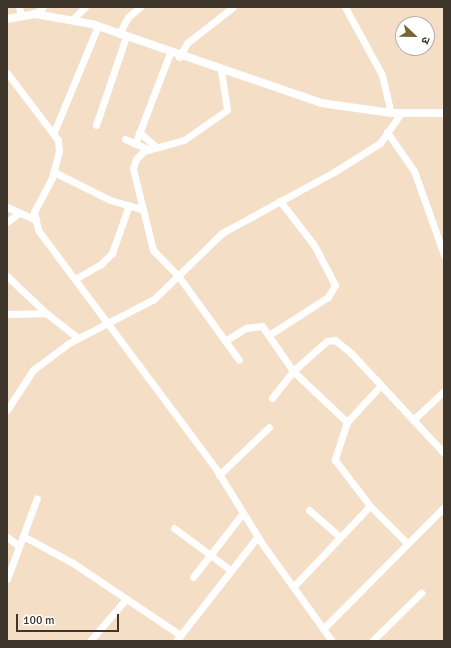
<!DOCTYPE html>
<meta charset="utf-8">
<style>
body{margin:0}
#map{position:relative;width:451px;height:648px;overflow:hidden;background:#f5dec6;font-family:Signika,"Noto Sans Devanagari",sans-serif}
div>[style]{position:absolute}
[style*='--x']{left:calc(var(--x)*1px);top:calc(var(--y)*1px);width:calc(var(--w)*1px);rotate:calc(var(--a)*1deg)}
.minor>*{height:7px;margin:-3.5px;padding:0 3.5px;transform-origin:3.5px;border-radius:3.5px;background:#fff}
.major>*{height:8px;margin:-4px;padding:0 4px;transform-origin:4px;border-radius:4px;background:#fff}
span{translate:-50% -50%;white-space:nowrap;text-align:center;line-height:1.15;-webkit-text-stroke:4px #fff;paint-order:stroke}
.frame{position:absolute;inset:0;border:8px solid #3e352b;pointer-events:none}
.north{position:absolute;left:395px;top:16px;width:40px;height:40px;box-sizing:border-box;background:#fff;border:1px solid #b2aeaa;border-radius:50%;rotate:112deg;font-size:11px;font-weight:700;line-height:16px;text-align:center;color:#3e352b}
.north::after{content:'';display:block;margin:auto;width:14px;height:18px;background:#796433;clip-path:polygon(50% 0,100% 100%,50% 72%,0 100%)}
.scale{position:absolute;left:16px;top:614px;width:103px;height:18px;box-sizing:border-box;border:2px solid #3e352b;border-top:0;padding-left:5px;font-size:12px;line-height:14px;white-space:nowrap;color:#3e352b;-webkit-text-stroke:3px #fff;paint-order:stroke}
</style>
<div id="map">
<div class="minor">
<i style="--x:19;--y:7;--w:9;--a:77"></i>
<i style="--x:345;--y:7;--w:77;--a:61.4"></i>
<i style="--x:382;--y:75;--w:39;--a:77"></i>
<i style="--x:35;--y:14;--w:11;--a:-41"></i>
<i style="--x:73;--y:19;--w:17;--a:-45"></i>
<i style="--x:119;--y:34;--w:19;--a:-62"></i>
<i style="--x:128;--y:17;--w:16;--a:-40"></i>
<i style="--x:179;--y:57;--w:16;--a:-60"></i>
<i style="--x:187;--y:43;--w:58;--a:-38"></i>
<i style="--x:221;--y:71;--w:39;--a:81"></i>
<i style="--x:227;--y:110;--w:52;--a:145.1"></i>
<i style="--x:184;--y:140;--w:41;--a:164.6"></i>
<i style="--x:144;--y:151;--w:11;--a:135"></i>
<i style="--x:136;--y:159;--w:10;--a:107"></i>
<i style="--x:133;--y:169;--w:83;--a:76.1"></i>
<i style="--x:153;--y:250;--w:37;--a:46"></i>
<i style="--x:179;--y:277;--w:102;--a:54.1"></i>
<i style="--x:7;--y:73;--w:84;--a:52.7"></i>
<i style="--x:58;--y:140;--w:11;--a:85"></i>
<i style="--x:59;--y:151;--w:28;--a:105"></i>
<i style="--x:52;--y:178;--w:38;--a:118"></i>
<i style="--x:34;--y:212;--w:18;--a:77"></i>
<i style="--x:38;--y:230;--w:298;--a:53.3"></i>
<i style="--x:216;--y:469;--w:89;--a:58.3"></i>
<i style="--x:263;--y:545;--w:118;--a:54.3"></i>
<i style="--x:96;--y:125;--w:93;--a:-71.2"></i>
<i style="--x:54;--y:132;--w:115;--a:-67.5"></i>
<i style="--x:139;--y:132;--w:23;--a:41"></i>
<i style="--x:387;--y:132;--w:47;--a:55.3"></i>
<i style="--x:414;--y:171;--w:89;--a:70.3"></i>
<i style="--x:125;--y:139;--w:24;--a:24"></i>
<i style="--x:135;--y:144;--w:97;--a:-69"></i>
<i style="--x:54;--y:172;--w:63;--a:26.6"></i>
<i style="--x:110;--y:200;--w:33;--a:16"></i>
<i style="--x:7;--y:207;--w:32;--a:24"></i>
<i style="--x:7;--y:222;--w:15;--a:-37"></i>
<i style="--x:7;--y:276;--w:54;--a:43.5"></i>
<i style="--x:75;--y:279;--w:30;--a:-30"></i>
<i style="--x:101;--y:264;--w:16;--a:-45"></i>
<i style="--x:112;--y:253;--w:51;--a:-70.5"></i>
<i style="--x:7;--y:314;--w:39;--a:-1"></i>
<i style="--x:46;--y:313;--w:41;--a:38"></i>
<i style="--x:269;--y:335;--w:70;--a:-32.8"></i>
<i style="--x:328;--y:297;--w:14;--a:-60"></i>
<i style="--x:335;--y:285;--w:45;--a:-117.7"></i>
<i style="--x:314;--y:245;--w:56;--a:-127.7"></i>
<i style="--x:225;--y:341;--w:25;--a:-32"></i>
<i style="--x:246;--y:328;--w:16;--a:-7"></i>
<i style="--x:262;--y:326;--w:55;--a:55.4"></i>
<i style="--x:293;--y:371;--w:74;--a:43.4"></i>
<i style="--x:381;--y:385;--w:50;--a:132.6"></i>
<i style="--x:347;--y:422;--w:40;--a:108"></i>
<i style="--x:335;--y:460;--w:58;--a:52.7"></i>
<i style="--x:370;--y:506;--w:52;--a:45"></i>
<i style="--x:272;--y:398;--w:34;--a:-52"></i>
<i style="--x:293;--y:371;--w:45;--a:-41.4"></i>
<i style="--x:327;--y:341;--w:8;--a:-7"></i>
<i style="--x:335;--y:340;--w:21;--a:39"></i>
<i style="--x:351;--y:353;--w:137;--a:47.1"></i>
<i style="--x:7;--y:410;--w:48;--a:-57"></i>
<i style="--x:33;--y:370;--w:45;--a:-36.9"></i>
<i style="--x:69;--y:343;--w:96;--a:-27.4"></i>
<i style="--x:154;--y:299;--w:95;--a:-44.1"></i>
<i style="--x:222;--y:233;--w:128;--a:-28.6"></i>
<i style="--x:334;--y:172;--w:54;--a:-32.2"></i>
<i style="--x:380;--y:143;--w:37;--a:-55"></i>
<i style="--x:413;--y:420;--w:42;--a:-43.1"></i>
<i style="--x:219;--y:475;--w:69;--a:-43.8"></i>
<i style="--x:309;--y:510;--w:41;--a:41.1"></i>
<i style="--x:174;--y:528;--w:69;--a:36.7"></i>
<i style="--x:23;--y:536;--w:57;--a:28.4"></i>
<i style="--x:73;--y:563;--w:129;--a:33.9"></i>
<i style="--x:7;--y:537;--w:15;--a:37"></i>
<i style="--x:193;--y:577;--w:81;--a:-52"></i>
<i style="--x:7;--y:579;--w:86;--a:-69.7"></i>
<i style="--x:294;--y:586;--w:110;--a:-46.5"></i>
<i style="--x:323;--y:629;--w:172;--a:-45.2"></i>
<i style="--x:90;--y:641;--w:55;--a:-49.4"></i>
<i style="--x:176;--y:641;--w:133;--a:-52"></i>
<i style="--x:372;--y:641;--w:69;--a:-44.4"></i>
</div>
<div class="major">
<i style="--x:7;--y:19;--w:28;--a:-10"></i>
<i style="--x:35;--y:14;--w:58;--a:10"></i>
<i style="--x:92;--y:24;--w:242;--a:19"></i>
<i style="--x:321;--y:103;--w:71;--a:8.1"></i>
<i style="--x:391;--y:113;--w:53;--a:0"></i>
</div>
<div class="frame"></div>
<div class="north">उ</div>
<div class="scale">100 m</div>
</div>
